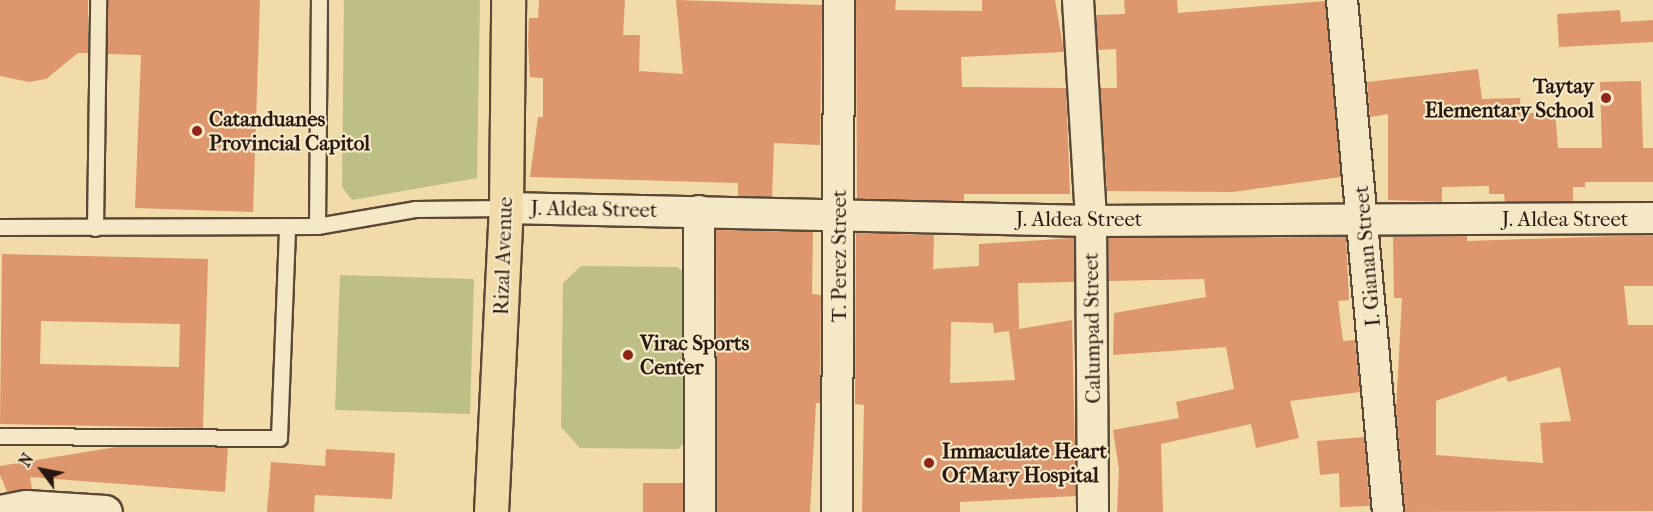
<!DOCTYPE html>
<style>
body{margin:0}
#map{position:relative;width:1653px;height:512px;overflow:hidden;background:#f0dba9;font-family:"IM FELL French Canon",serif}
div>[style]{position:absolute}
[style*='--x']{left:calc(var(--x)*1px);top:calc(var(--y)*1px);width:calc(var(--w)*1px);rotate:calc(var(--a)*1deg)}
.green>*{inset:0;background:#bebf85}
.building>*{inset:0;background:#de976d}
.roads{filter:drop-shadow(2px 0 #5b4837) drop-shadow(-2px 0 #5b4837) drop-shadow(0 2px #5b4837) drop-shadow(0 -2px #5b4837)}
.service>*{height:15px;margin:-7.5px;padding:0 7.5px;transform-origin:7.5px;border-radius:7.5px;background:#f5e8c7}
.minor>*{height:30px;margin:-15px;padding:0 15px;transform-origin:15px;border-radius:15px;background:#f5e8c7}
.tertiary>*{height:33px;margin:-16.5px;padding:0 16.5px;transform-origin:16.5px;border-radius:16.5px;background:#f5e8c7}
.primary>*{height:33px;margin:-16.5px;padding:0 16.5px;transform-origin:16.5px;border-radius:16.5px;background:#f0dba9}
.dots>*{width:16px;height:16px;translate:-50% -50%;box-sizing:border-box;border:3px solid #f5e8c7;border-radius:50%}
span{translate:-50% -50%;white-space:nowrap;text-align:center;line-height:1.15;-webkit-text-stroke:4.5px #f5e8c7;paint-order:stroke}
.poi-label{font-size:21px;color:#291711;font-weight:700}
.right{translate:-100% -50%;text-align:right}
.left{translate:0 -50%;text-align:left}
.street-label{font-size:21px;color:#291711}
.north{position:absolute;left:12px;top:440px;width:60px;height:60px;-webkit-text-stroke:4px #f5e8c7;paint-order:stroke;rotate:302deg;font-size:16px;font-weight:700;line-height:24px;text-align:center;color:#291711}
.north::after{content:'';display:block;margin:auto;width:21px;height:27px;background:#291711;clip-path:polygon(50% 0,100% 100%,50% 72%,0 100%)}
</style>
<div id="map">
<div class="green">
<i style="clip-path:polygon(344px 0,480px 0,477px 178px,352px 200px,342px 187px)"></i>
<i style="clip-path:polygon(581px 266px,677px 267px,696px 281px,693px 434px,678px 449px,580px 448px,561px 427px,563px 283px)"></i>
<i style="clip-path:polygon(340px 275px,474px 279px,470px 414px,335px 410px)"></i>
</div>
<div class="building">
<i style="clip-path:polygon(0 0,88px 0,88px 53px,78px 53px,46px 79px,29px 82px,0 76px)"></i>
<i style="clip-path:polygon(108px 0,260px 0,253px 212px,135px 208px,141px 55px,107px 54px)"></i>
<i style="clip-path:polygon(539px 0,625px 0,623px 35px,640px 35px,639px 71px,683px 74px,676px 0,822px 5px,820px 145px,774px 143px,772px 197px,738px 196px,738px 183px,530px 177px,538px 117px,543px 117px,543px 78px,530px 77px,528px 43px,529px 18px,538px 18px)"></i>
<i style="clip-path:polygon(856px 0,896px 0,895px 10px,982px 11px,982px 0,1055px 0,1064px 52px,961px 57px,962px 87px,1066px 88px,1070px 194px,964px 194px,964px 201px,857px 199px)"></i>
<i style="clip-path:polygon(1124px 0,1177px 0,1178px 13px,1325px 1px,1341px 177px,1233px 192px,1107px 191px,1100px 88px,1117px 88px,1116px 49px,1098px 50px,1096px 15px,1125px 14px)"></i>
<i style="clip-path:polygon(1620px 10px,1621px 22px,1653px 20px,1653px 42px,1559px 47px,1557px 14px)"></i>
<i style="clip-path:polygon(1478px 69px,1482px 99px,1520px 98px,1521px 114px,1555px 111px,1558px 148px,1602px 148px,1600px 82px,1641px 81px,1643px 148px,1653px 148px,1653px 182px,1585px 182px,1585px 187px,1573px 187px,1573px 201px,1505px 202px,1504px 194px,1489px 194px,1489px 186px,1442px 187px,1442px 202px,1388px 200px,1388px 114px,1370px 117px,1367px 82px)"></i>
<i style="clip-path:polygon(716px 230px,813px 232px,812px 294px,821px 295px,820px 403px,816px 403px,810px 512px,717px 512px)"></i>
<i style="clip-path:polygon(evenodd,856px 233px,934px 235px,933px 269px,979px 266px,979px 244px,1074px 238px,1074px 282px,1018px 283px,1019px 329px,1072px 320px,1076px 496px,960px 502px,960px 512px,862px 512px,864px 405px,855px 404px,856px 233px,951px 322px,993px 323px,994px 333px,1009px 331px,1015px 380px,950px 383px,951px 322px)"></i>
<i style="clip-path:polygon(evenodd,1653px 235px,1653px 286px,1624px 286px,1628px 325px,1653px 325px,1653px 511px,1405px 512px,1396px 409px,1402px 298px,1394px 298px,1393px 237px,1467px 236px,1467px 241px,1653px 235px,1560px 367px,1571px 421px,1540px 423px,1543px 463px,1436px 455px,1436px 401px,1506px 376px,1508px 382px,1560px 367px)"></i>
<i style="clip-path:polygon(1346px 237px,1349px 300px,1338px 301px,1343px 341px,1355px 340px,1360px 392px,1290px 401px,1299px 438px,1256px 448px,1251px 424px,1161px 444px,1163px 512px,1117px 512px,1119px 470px,1113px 430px,1179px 418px,1176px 402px,1234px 389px,1226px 347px,1113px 355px,1114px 313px,1206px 297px,1204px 279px,1109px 281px,1108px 238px)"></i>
<i style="clip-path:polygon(evenodd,2px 254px,208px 259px,203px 428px,0 424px,2px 254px,41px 321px,180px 324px,179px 367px,40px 364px,41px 321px)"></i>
<i style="clip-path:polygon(1364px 437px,1370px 506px,1340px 507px,1339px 473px,1320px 475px,1317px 441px)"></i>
<i style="clip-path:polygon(116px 447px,228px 447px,225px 492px,30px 477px,32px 489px,7px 492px,0 475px,0 466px)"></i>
<i style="clip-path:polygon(326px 449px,395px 453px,392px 499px,315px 495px,314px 512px,267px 512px,271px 462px,325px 466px)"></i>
<i style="clip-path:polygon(643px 483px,683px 483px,683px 512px,643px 512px)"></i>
</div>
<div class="roads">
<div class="service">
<i style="--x:317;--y:226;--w:226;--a:-89.5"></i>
<i style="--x:0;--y:227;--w:317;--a:-0.2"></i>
<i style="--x:317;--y:226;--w:99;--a:-9.8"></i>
<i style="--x:415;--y:209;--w:91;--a:-0.6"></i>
<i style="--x:95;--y:228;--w:228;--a:-89.2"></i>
<i style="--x:0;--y:436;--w:279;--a:0.4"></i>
<i style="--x:279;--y:438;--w:211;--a:-87.8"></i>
</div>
<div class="minor">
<i style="--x:1078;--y:0;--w:221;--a:86.6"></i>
<i style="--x:1091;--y:221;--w:291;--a:89.6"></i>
<i style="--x:1342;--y:0;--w:514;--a:84.87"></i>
<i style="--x:506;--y:208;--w:585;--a:1.27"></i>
<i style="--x:1091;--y:221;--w:562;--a:-0.31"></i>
<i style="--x:699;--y:211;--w:301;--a:89.8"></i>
<i style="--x:837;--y:512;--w:512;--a:-89.78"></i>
</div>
<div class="tertiary">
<i style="--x:0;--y:512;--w:26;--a:-11"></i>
<i style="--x:26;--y:507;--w:79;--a:3.6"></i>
</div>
<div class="primary">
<i style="--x:491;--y:512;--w:304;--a:-87.2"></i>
<i style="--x:506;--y:208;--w:208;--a:-89.4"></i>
</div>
</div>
<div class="dots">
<i style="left:1606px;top:98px;background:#8f2418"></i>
<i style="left:197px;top:131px;background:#8f2418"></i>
<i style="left:628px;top:355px;background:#8f2418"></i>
<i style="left:929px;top:463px;background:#8f2418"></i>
</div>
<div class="poi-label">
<span class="right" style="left:1594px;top:98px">Taytay<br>Elementary School</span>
<span class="left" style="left:209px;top:131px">Catanduanes<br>Provincial Capitol</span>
<span class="left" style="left:640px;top:355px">Virac Sports<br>Center</span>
<span class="left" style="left:942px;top:463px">Immaculate Heart<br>Of Mary Hospital</span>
</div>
<div class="street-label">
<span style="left:594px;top:209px;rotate:1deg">J. Aldea Street</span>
<span style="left:1079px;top:219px">J. Aldea Street</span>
<span style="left:1565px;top:219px">J. Aldea Street</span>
<span style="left:503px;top:256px;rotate:-88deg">Rizal Avenue</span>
<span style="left:839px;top:256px;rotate:-90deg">T. Perez Street</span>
<span style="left:1367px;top:256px;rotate:-95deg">I. Gianan Street</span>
<span style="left:1092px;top:328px;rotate:-91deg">Calumpad Street</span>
</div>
<div class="north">N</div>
</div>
